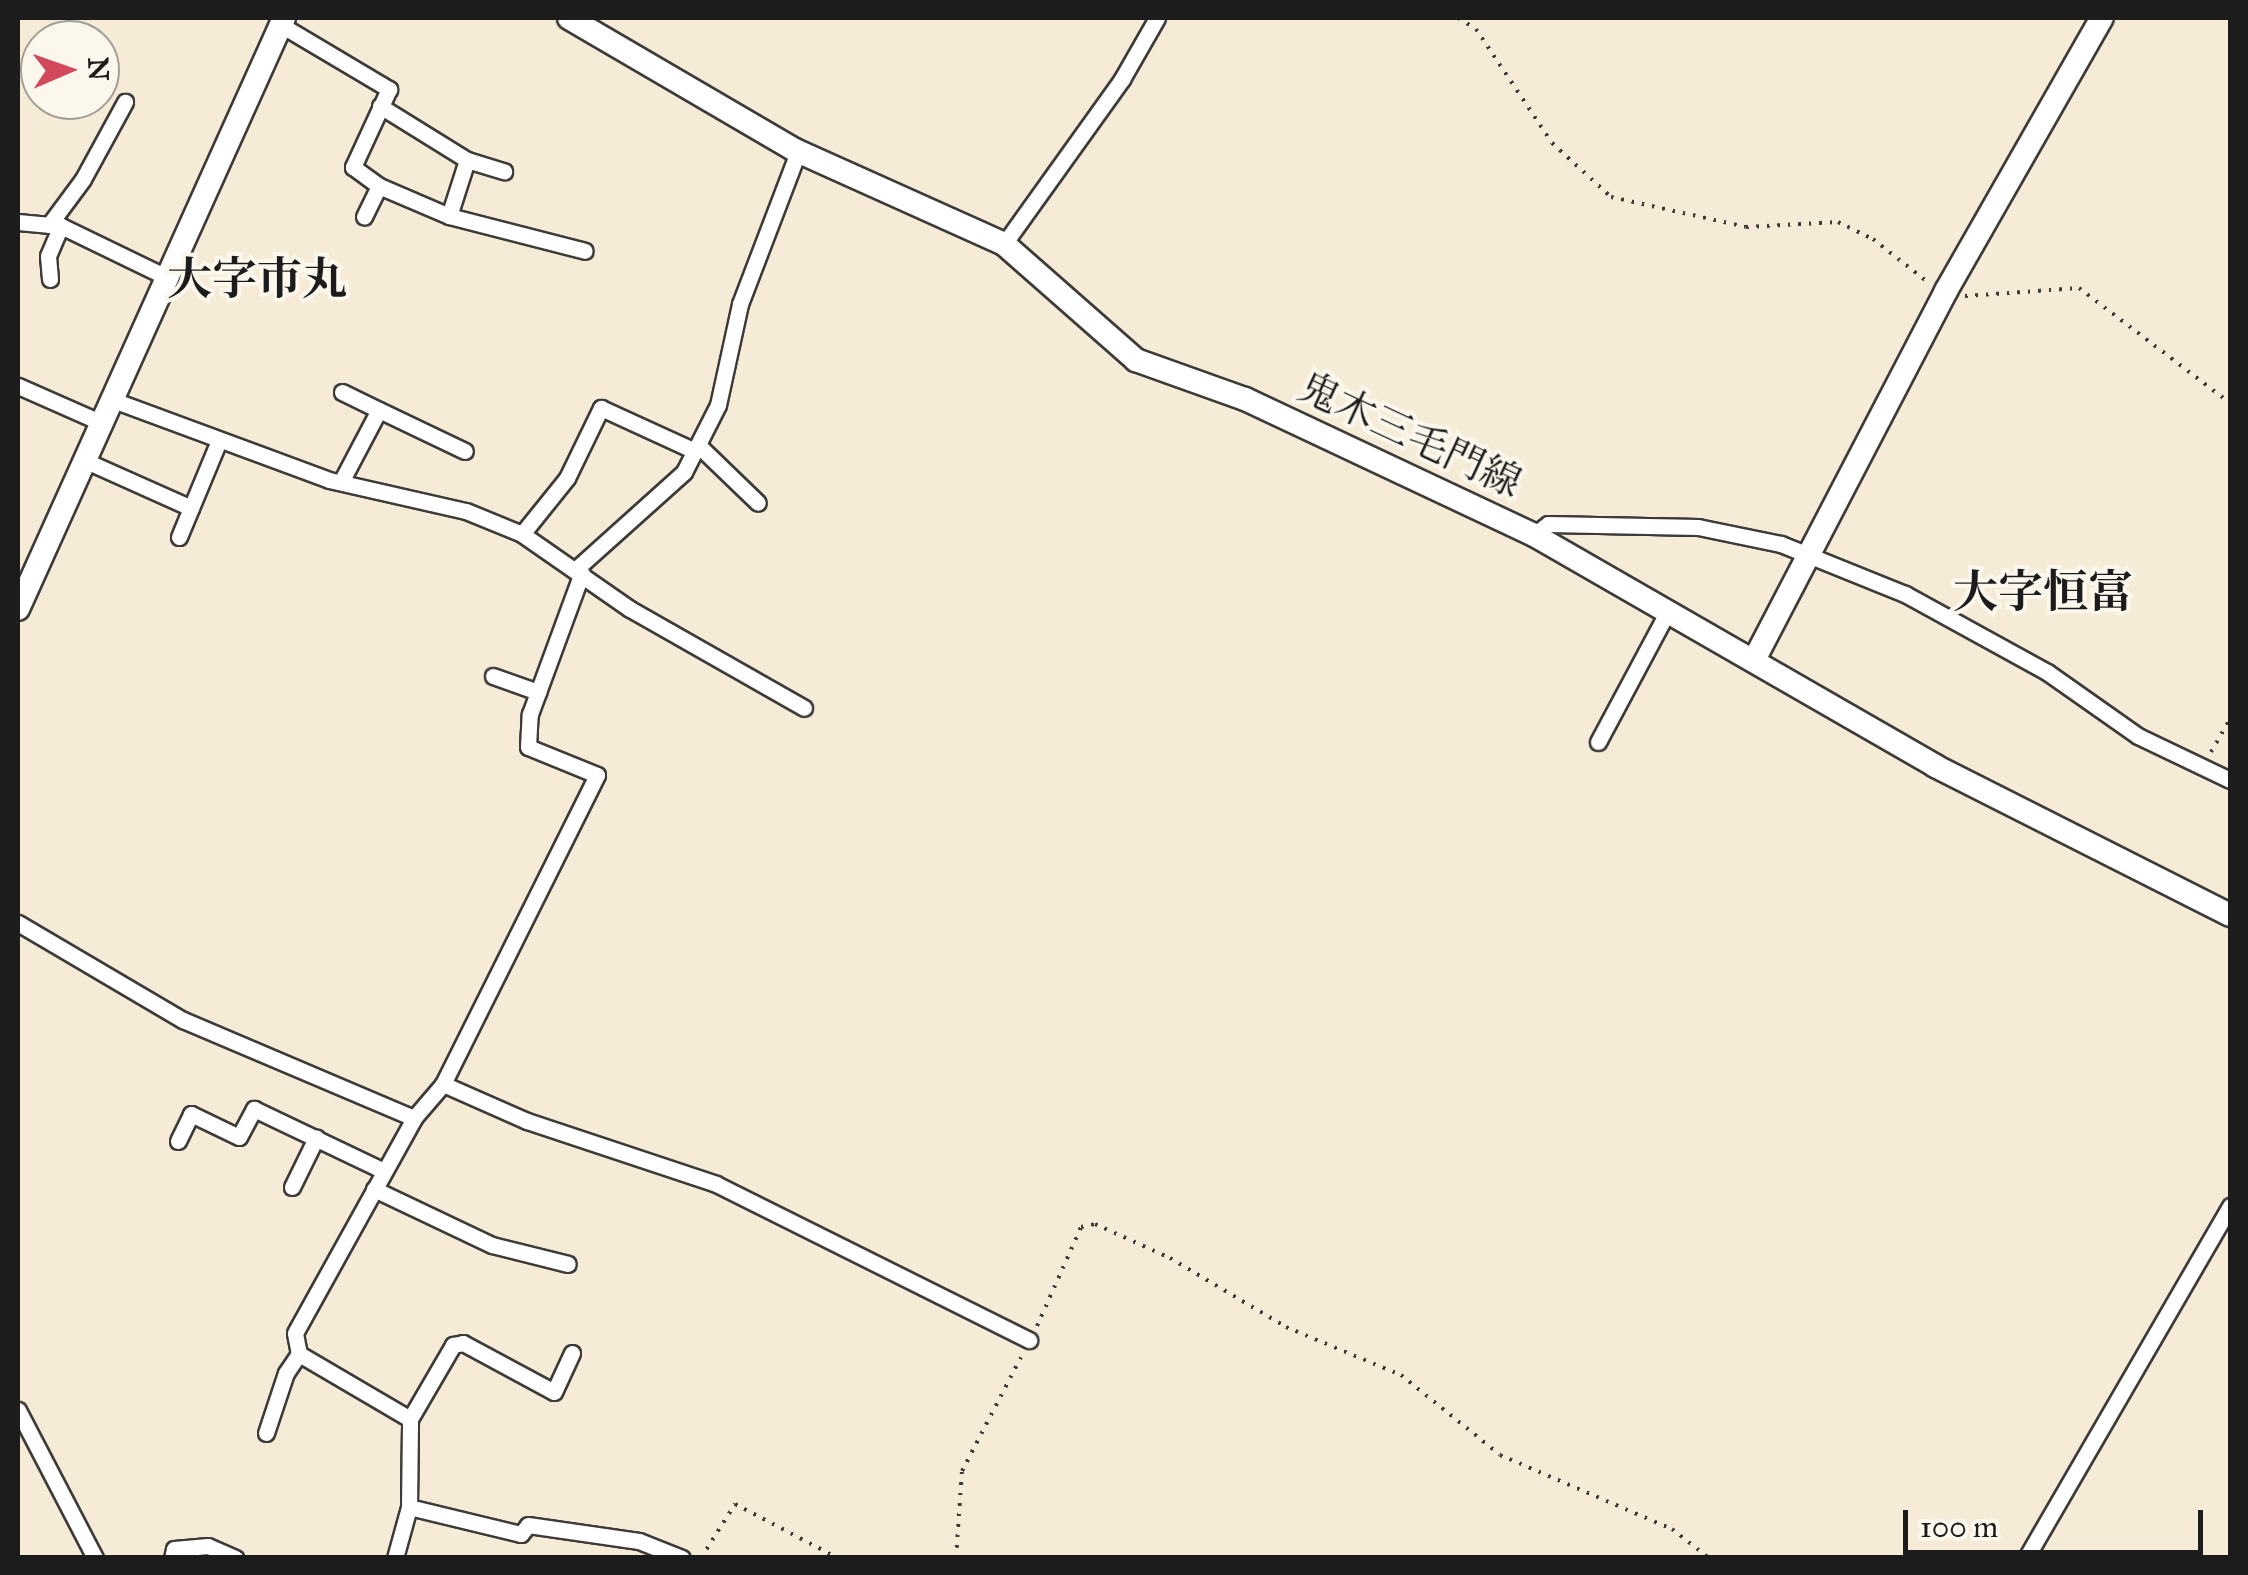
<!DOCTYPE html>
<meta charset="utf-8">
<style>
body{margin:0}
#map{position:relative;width:2248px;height:1575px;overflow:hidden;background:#f6ebd7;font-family:"IM FELL Great Primer","Noto Serif JP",serif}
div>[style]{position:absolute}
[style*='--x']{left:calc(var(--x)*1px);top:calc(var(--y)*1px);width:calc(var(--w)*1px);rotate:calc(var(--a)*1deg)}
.path>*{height:4px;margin-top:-2px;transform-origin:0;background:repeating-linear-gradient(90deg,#3d3b38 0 2.5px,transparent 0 10.5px)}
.roads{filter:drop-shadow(2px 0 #3d3b38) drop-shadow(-2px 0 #3d3b38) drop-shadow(0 2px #3d3b38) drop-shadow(0 -2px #3d3b38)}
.street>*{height:15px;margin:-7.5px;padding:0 7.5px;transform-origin:7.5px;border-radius:7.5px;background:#fff}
.secondary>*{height:22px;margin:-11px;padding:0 11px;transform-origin:11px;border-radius:11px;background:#fff}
span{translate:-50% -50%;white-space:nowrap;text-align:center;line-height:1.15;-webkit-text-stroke:8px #fbf7ec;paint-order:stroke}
.street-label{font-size:40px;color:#1c1c1c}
.quarter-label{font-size:45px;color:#1c1c1c;font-weight:700}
.frame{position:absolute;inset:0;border:20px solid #1c1c1c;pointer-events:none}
.north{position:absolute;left:20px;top:20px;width:100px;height:100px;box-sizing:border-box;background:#fbf7ec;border:2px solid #a29f99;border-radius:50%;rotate:88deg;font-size:28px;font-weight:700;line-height:40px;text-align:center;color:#1c1c1c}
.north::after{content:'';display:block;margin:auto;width:35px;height:45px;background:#d1495b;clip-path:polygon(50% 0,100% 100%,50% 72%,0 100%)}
.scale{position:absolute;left:1903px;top:1510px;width:300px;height:45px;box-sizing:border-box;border:5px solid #1c1c1c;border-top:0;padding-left:12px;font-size:30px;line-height:35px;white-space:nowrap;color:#1c1c1c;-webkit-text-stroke:8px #fbf7ec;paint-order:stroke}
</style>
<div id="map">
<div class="path">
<i style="--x:1458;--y:18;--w:21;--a:31"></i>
<i style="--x:1476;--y:29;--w:137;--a:56.3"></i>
<i style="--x:1552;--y:143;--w:80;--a:42.5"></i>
<i style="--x:1611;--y:197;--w:138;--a:12.5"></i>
<i style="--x:1746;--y:227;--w:92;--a:-3.1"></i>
<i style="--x:1838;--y:222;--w:39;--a:26"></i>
<i style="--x:1873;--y:239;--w:71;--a:38.2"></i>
<i style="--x:1965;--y:296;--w:114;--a:-4"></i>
<i style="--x:2079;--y:288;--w:190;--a:37.3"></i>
<i style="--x:2211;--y:752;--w:38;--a:-60"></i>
<i style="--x:1037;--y:1326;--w:108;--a:-66"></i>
<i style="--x:1081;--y:1227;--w:14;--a:-12"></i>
<i style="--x:1095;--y:1224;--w:82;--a:24.4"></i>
<i style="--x:1170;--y:1258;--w:135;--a:30.7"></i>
<i style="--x:1286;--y:1327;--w:125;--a:22.7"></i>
<i style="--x:1401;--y:1375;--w:127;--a:38.9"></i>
<i style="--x:1500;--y:1455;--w:187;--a:23.3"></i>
<i style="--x:1672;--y:1529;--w:47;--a:38.1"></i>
<i style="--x:701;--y:1558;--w:64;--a:-57.8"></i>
<i style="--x:735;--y:1504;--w:116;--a:27.7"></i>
<i style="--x:956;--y:1558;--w:87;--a:-86.1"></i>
<i style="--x:962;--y:1471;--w:128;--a:-62.6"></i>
</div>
<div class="roads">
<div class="street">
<i style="--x:281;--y:25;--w:126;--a:30.7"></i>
<i style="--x:389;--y:89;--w:86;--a:114.8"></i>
<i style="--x:353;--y:167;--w:32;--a:36"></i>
<i style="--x:379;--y:186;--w:34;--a:116"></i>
<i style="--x:380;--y:106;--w:102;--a:31.8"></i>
<i style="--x:467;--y:160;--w:59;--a:107.8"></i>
<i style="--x:449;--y:216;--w:140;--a:14.4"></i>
<i style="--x:467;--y:160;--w:39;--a:17"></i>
<i style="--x:379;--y:186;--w:76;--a:23.2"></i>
<i style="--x:18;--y:222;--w:43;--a:5.3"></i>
<i style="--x:61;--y:226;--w:121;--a:25.9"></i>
<i style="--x:49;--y:225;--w:57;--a:-53.5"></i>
<i style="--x:83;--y:179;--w:88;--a:-61.4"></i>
<i style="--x:1004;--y:244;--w:203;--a:-54.4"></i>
<i style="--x:1122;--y:79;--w:70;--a:-60.2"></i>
<i style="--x:50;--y:279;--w:23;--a:-95"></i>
<i style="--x:48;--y:256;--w:33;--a:-67"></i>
<i style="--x:18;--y:386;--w:94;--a:23.8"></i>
<i style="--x:342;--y:392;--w:41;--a:25.9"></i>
<i style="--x:113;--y:400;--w:230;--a:20.3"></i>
<i style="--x:329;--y:480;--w:140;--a:12.8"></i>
<i style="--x:466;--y:511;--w:61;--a:22.3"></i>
<i style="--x:522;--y:534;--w:131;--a:34.8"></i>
<i style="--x:630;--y:609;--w:200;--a:29.6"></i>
<i style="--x:698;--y:445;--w:83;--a:44"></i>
<i style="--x:86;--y:461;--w:115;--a:24.1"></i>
<i style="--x:341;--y:482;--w:81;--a:-62.2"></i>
<i style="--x:379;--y:410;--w:95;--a:25.5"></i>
<i style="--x:522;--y:534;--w:72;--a:-51.2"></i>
<i style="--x:567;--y:478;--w:78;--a:-64.1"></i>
<i style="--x:601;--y:408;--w:103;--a:24.6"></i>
<i style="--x:1534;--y:535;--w:18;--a:-38"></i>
<i style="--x:1548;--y:524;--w:150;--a:1.1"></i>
<i style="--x:1698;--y:527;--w:85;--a:11.6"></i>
<i style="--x:1781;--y:544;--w:134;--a:22"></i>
<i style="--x:1905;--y:594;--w:162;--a:28.8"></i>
<i style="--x:2047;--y:672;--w:111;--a:35.1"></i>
<i style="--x:2138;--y:736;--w:102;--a:25.6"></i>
<i style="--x:179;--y:537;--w:102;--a:-67.5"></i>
<i style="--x:576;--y:569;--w:145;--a:-41.9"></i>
<i style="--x:684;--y:472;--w:75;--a:-63.1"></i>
<i style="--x:718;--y:405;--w:103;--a:-77.7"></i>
<i style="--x:740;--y:304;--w:163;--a:-69.1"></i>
<i style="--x:493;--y:676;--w:48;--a:19.6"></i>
<i style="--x:1598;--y:742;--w:149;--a:-61.9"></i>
<i style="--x:18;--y:923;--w:191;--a:30.5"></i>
<i style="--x:183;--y:1020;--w:251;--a:23"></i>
<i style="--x:414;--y:1118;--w:45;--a:-49.5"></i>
<i style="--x:443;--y:1084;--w:345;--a:-63.5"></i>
<i style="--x:597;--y:775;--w:74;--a:-157.9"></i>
<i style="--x:528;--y:747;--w:33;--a:-87"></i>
<i style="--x:530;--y:714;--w:150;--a:-69.8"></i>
<i style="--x:443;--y:1084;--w:92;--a:23.8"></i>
<i style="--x:527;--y:1121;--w:199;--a:18.4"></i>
<i style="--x:716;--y:1184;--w:350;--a:26.5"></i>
<i style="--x:178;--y:1141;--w:30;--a:-64"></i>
<i style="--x:191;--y:1114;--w:53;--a:25.6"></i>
<i style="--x:239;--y:1137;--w:32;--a:-62"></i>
<i style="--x:254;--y:1109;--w:144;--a:25.5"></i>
<i style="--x:292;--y:1187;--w:55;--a:-63.9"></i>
<i style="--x:374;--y:1189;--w:131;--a:25.4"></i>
<i style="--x:492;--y:1245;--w:78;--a:14"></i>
<i style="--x:18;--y:1410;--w:167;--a:62.5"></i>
<i style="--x:410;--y:1419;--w:129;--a:-149.6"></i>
<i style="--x:299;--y:1354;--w:21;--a:-101"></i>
<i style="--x:295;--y:1333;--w:246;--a:-61"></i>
<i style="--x:266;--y:1433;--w:63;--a:-71.6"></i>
<i style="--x:286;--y:1373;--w:23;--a:-56"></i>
<i style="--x:409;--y:1507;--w:115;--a:13.6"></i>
<i style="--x:521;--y:1534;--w:11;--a:-52"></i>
<i style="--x:528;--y:1525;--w:112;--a:8.2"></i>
<i style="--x:639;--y:1541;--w:46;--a:21.6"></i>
<i style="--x:172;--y:1558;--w:9;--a:-77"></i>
<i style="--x:174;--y:1549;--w:34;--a:-5"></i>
<i style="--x:208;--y:1546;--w:30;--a:24"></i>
<i style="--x:395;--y:1558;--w:53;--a:-74.6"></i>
<i style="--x:409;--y:1507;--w:88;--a:-89.3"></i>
<i style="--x:410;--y:1419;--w:86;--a:-59.8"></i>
<i style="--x:453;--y:1345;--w:10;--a:-11"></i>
<i style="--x:463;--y:1343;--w:103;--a:28.3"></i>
<i style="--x:554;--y:1392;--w:43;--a:-65.2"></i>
<i style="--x:2026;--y:1558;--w:407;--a:-59.9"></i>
</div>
<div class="secondary">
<i style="--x:569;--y:18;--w:262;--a:30.3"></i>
<i style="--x:795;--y:150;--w:229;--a:24.2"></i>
<i style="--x:1004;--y:244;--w:176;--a:41.3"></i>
<i style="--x:1136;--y:360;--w:116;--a:19.7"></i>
<i style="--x:1245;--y:399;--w:319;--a:25.2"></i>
<i style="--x:1534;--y:535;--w:463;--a:29.9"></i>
<i style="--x:1935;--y:766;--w:330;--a:26.8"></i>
<i style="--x:18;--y:609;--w:648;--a:-65.77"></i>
<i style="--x:1754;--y:660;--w:416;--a:-62.5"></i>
<i style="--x:1946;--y:291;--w:314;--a:-60.3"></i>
</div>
</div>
<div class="street-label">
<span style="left:1410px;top:435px;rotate:25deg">鬼木三毛門線</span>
</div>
<div class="quarter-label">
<span style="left:257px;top:279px">大字市丸</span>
<span style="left:2043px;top:592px">大字恒富</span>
</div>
<div class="frame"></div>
<div class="north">N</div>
<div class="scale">100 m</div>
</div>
